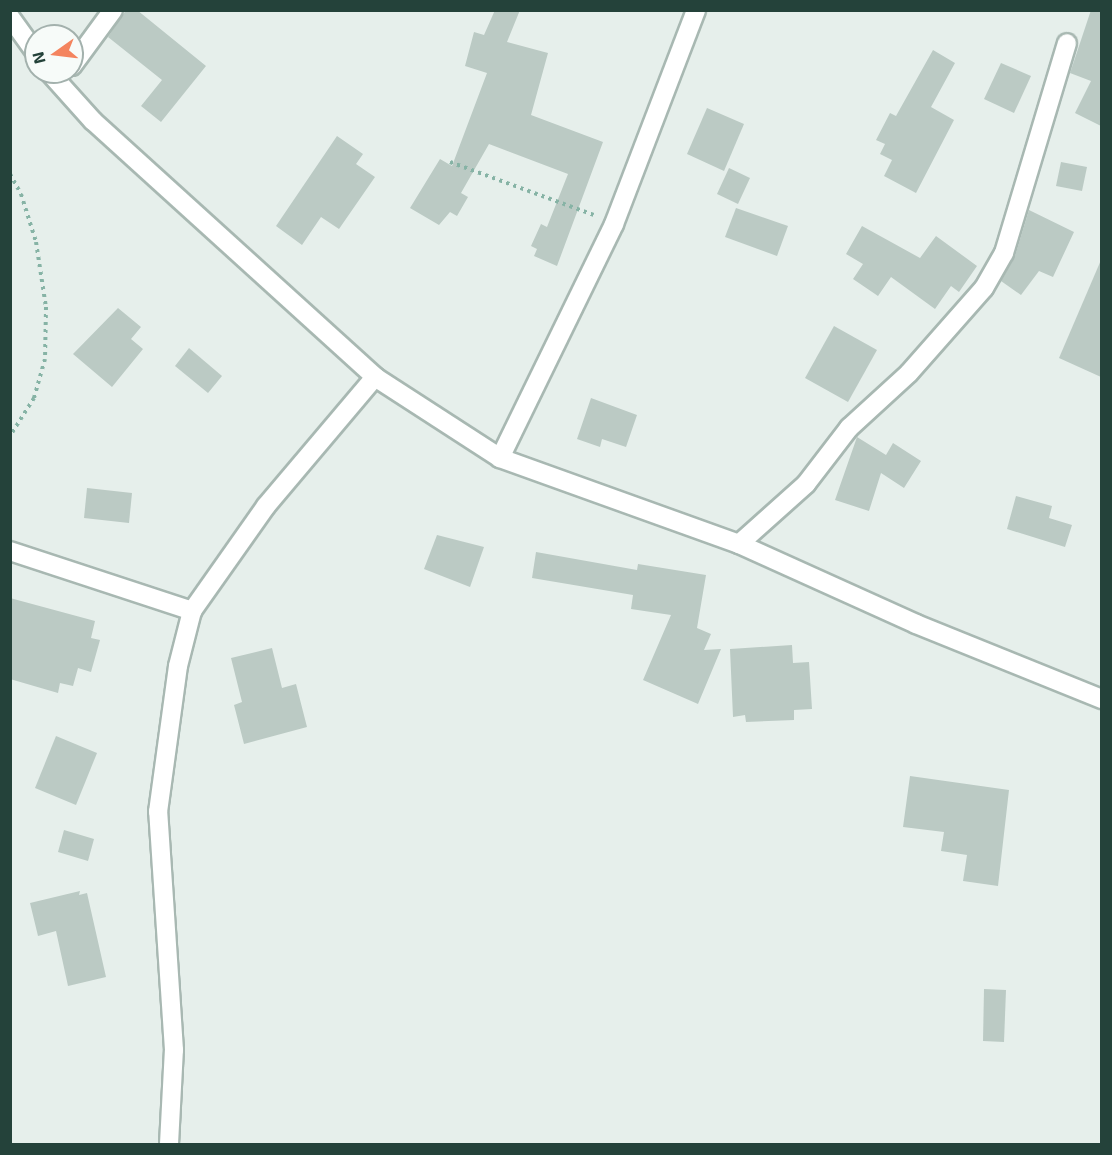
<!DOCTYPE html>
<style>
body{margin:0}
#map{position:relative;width:1112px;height:1155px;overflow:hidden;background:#e6efeb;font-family:"Exo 2",sans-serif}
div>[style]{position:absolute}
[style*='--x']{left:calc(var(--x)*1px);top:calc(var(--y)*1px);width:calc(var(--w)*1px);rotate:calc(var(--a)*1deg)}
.building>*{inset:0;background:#bbcac4}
.path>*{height:4px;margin-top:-2px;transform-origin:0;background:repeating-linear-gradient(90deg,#86b3a5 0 3px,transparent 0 7.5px)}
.roads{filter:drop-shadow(2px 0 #a8b8b2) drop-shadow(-2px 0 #a8b8b2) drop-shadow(0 2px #a8b8b2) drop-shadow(0 -2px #a8b8b2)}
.minor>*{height:18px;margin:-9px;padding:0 9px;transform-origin:9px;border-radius:9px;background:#fff}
.tertiary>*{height:18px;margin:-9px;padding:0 9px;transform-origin:9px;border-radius:9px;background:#fff}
span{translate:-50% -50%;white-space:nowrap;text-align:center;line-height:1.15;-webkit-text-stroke:4.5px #f7fbf9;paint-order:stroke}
.frame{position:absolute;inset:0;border:12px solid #24423a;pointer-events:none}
.north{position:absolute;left:24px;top:24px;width:60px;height:60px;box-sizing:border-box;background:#f7fbf9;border:2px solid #a3b1ad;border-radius:50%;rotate:256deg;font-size:16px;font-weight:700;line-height:24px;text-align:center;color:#24423a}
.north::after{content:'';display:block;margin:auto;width:21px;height:27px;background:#f4845f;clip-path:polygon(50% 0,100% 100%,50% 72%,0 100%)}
</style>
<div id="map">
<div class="building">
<i style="clip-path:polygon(126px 10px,137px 10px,206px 66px,161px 122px,141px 106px,162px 80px,108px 37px)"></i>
<i style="clip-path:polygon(495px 10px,520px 10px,507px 42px,548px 53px,531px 115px,603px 142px,557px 266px,534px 256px,537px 249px,531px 246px,541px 224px,547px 227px,568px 174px,489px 144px,461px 193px,468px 197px,457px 216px,450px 212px,439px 225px,410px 208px,440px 159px,452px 166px,487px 73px,465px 66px,474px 32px,484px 35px)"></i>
<i style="clip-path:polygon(1091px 10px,1101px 10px,1101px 126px,1075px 113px,1091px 81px,1070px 73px)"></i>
<i style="clip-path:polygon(933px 50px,955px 63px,931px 107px,954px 120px,916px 193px,884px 176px,892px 160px,880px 154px,885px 144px,876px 140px,890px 113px,896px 116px)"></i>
<i style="clip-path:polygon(1001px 63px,1031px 76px,1014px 113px,984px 99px)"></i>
<i style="clip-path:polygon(707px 108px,744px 124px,724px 171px,687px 154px)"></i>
<i style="clip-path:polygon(337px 136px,363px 154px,356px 164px,375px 177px,339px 229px,321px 217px,302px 245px,276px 226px)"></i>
<i style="clip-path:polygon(1061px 162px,1087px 167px,1082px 191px,1056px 186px)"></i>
<i style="clip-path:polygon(729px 168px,750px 178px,738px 204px,717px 194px)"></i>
<i style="clip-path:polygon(736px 208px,788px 226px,777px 256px,725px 237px)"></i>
<i style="clip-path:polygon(1029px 210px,1074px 232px,1053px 277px,1039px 271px,1021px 295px,1001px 281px,1015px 256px)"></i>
<i style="clip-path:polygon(862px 226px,920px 258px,936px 236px,977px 266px,959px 292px,951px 286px,935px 309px,891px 277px,878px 296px,853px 279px,863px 264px,846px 254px)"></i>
<i style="clip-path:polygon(1101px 260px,1101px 377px,1059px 358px)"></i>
<i style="clip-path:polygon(118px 308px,141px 327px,131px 339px,143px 349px,112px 387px,73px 354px)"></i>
<i style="clip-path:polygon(834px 326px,877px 350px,848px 402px,805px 378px)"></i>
<i style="clip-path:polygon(189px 348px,222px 376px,208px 393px,175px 366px)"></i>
<i style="clip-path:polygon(591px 398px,637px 415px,626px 447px,602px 439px,600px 447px,577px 439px)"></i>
<i style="clip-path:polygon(857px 437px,886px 455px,893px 443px,921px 461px,904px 488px,881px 473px,869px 511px,835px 500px)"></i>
<i style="clip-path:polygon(87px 488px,132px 493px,129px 523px,84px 518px)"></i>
<i style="clip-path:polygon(1016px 496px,1052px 506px,1049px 518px,1072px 525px,1065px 547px,1007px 529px)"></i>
<i style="clip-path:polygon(437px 535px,484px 547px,470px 587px,424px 569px)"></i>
<i style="clip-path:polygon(536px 552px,637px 570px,638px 564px,706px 575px,697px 628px,711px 634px,704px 650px,721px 649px,698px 704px,643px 680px,671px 615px,631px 609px,633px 595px,532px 578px)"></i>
<i style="clip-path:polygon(10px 598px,95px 621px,91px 638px,100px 640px,91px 672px,78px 668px,73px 686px,60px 683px,58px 693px,10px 679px)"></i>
<i style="clip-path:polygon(792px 645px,793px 663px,809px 662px,812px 709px,794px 710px,794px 720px,746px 722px,745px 715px,733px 717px,730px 649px)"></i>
<i style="clip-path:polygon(272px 648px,282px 688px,296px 684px,307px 727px,244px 744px,234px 705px,242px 702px,231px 658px)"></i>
<i style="clip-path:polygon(56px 736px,97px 753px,76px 805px,35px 788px)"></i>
<i style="clip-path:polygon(910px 776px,1009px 790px,998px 886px,963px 881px,967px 855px,941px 851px,944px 832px,903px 827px)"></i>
<i style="clip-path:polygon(64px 830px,94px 839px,88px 861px,58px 852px)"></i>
<i style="clip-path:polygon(80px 891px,79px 895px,87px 893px,106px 977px,68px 986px,56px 931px,38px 936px,30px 903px)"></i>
<i style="clip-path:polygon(984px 989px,1006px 990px,1004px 1042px,983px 1041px)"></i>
</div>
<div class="path">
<i style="--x:450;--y:162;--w:153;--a:20.2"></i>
<i style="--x:10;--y:174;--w:23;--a:61"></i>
<i style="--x:21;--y:194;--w:50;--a:72.6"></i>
<i style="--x:36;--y:242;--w:66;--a:81.3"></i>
<i style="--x:46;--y:307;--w:52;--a:91.1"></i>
<i style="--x:45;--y:359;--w:41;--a:105.8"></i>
<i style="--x:34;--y:398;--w:45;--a:122.3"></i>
</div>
<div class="roads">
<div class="minor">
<i style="--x:72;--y:66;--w:69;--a:-53.8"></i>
<i style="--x:500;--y:458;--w:260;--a:-64"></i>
<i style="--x:614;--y:224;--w:229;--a:-69"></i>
<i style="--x:739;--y:544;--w:90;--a:-41.8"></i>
<i style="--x:806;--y:484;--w:71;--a:-52.5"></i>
<i style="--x:849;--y:428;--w:81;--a:-42.5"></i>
<i style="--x:909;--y:373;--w:113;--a:-48.6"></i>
<i style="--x:984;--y:288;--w:40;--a:-60.3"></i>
<i style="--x:1004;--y:253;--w:219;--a:-73.3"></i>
<i style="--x:10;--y:551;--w:192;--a:18.2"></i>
<i style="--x:169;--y:1144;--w:94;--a:-87"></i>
<i style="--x:174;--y:1050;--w:239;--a:-93.8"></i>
<i style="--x:158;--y:812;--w:147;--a:-82.2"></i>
<i style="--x:178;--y:666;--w:57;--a:-75.7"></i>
<i style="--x:192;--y:611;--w:128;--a:-54.8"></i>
<i style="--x:266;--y:506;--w:169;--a:-49.8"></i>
</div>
<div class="tertiary">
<i style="--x:10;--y:17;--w:44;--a:54.2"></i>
<i style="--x:49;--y:72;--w:66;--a:48.1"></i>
<i style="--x:93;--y:121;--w:381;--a:42.2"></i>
<i style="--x:375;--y:377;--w:149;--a:32.9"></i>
<i style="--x:500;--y:458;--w:254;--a:19.8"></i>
<i style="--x:739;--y:544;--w:194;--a:24.3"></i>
<i style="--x:916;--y:624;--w:201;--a:22"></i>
</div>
</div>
<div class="frame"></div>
<div class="north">N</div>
</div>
